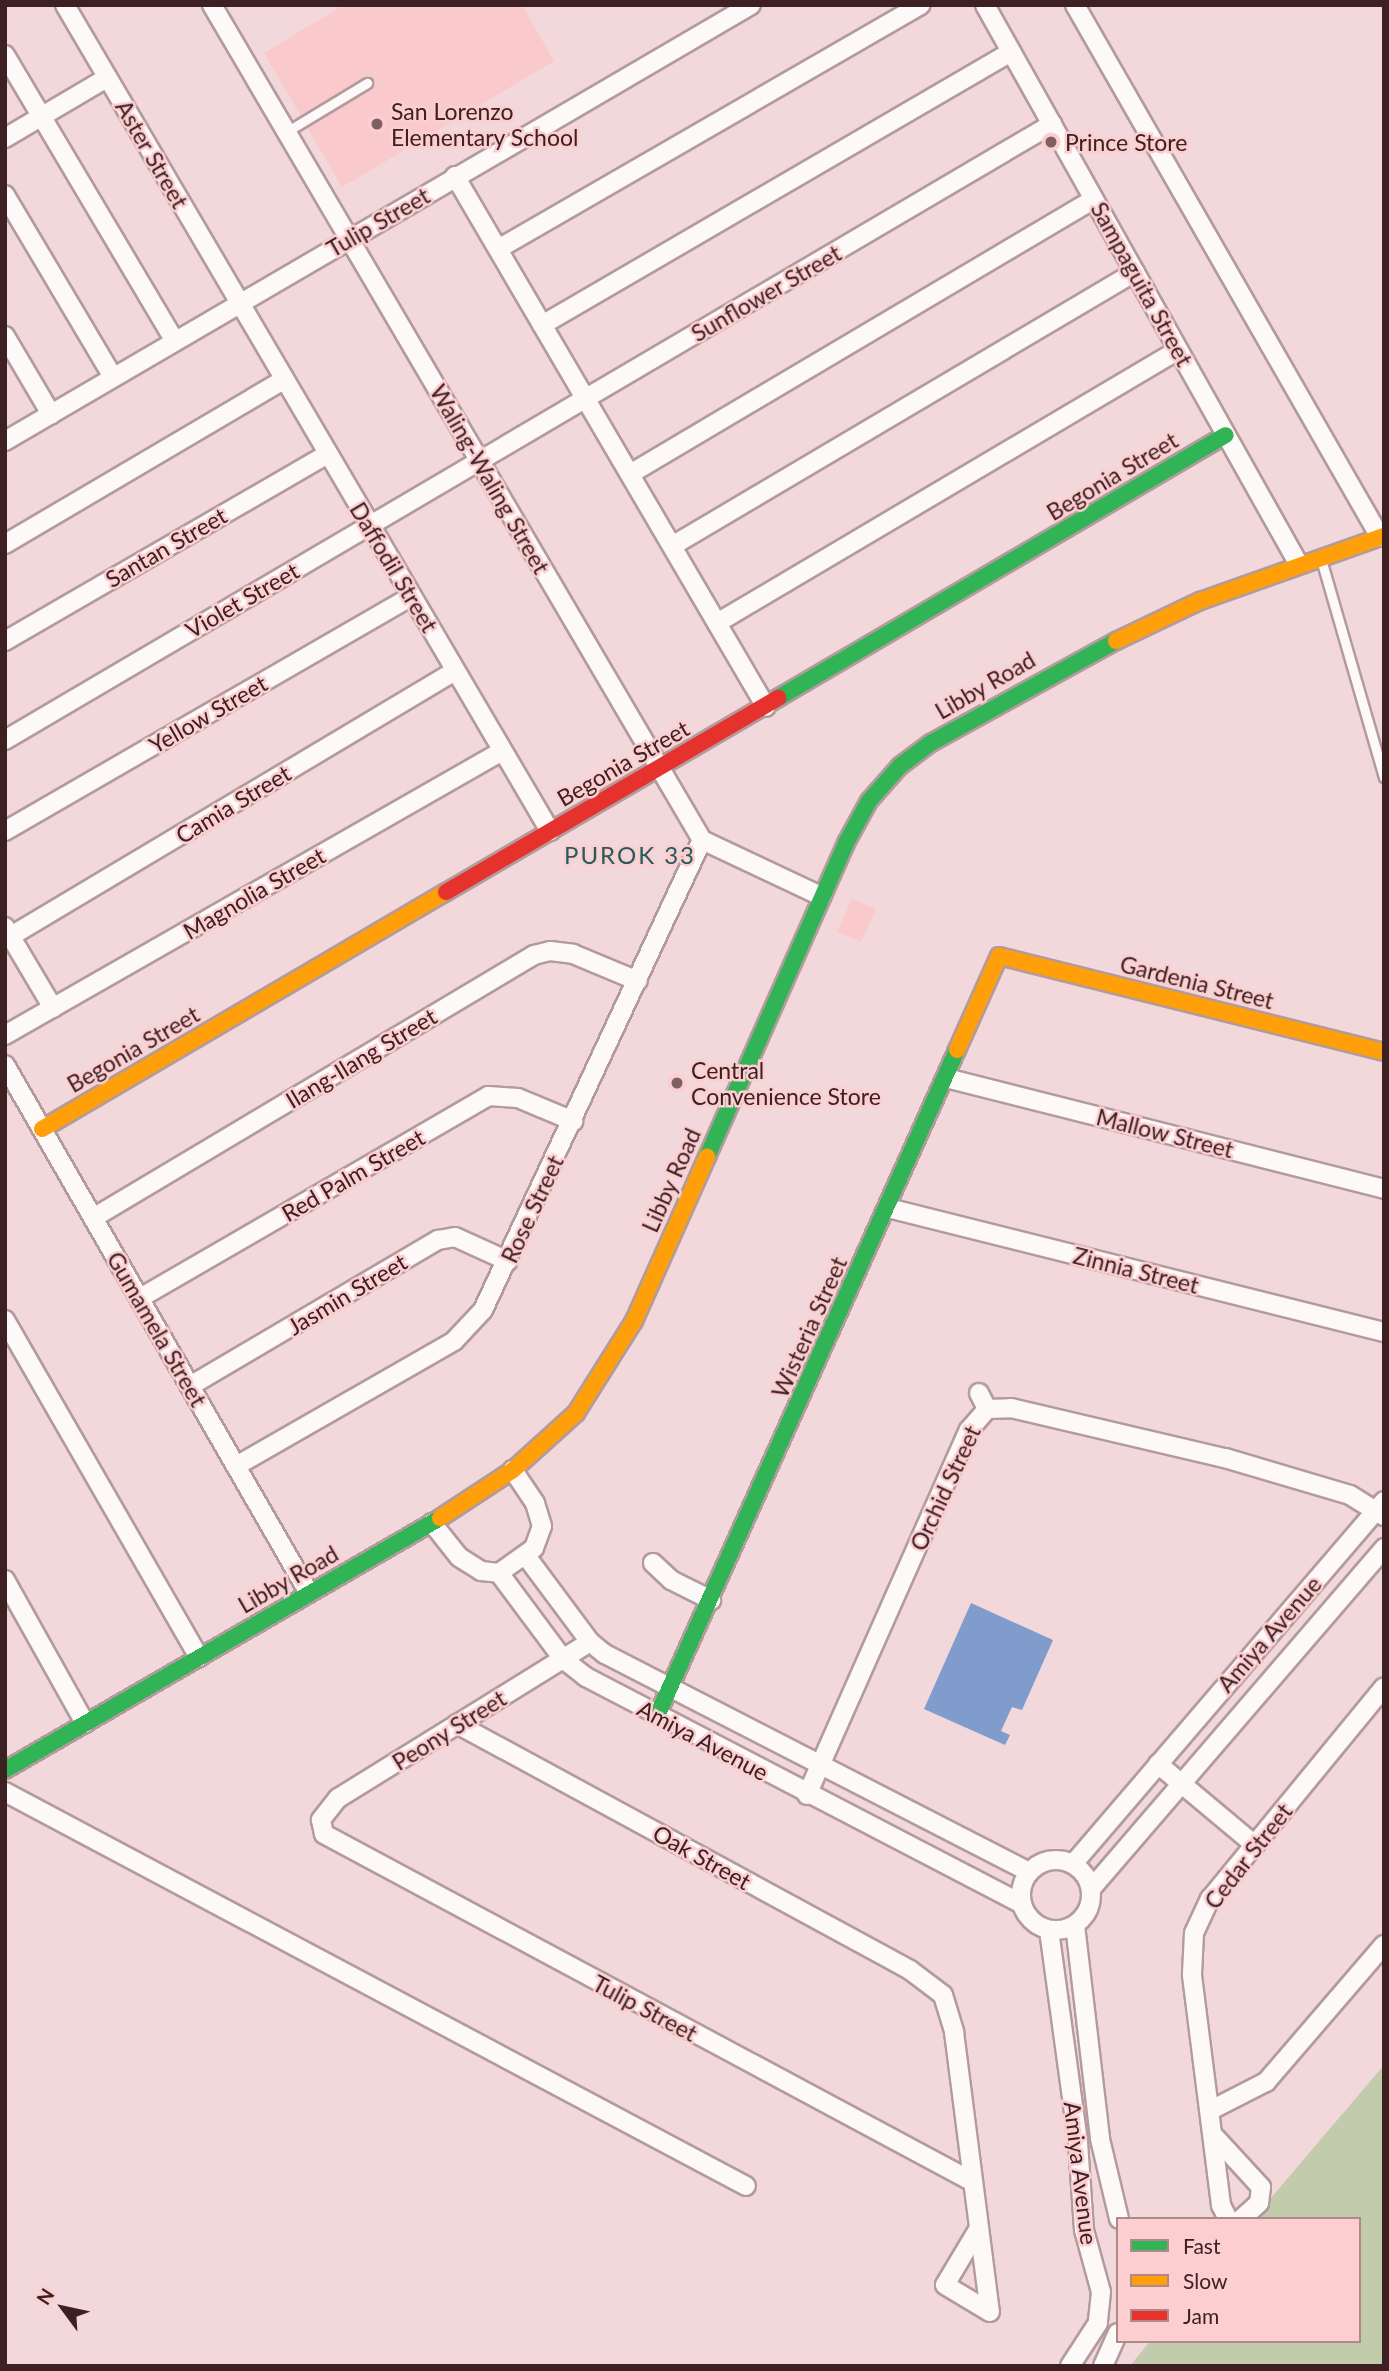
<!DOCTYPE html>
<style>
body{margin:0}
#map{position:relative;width:1389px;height:2371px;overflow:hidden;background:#f2d8da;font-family:Lato,sans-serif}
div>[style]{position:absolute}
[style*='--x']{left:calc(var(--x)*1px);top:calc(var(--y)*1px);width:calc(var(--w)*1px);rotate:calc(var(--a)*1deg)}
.built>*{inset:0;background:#f9c9cc}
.green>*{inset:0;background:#c2ccac}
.water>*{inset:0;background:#7f9ccd}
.roads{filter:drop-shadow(2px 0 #b39b9d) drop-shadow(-2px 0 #b39b9d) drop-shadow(0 2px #b39b9d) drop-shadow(0 -2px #b39b9d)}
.lane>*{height:9px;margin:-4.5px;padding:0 4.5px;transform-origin:4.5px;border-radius:4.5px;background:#fdf9f9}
.street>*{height:18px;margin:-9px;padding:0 9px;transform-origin:9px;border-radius:9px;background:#fdf9f9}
.street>.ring{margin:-9px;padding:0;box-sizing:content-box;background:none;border:18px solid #fdf9f9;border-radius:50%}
.fast>*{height:16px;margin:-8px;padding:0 8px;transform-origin:8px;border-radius:8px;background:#30b455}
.slow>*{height:16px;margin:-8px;padding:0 8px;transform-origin:8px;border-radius:8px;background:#ff9f0a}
.jam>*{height:16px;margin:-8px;padding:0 8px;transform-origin:8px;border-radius:8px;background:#e5322d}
.dots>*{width:19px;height:19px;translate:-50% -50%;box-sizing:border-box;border:4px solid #fcced0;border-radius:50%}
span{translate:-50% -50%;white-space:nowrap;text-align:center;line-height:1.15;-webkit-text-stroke:5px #fcced0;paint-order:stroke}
.poi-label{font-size:23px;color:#3c2022}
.left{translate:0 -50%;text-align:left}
.street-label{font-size:23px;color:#3c2022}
.neighbourhood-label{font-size:24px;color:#225c5d;letter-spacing:2px}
.frame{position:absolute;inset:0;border:7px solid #3c2022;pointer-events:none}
.legend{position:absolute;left:1116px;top:2217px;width:245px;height:126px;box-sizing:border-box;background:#fcced0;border:2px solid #af888a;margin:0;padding:9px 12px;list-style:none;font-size:21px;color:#3c2022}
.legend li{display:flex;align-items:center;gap:14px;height:35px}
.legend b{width:35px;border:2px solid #af888a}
.north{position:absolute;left:28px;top:2273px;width:70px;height:70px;-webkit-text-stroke:5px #fcced0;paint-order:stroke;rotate:303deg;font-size:19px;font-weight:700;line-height:28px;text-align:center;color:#3c2022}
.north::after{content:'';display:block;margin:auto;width:24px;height:32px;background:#3c2022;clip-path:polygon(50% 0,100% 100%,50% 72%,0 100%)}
</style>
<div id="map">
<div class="built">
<i style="clip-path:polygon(344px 5px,522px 5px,554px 61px,342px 187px,264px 53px)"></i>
<i style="clip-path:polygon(852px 899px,876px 909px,861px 942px,837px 932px)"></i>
</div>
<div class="green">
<i style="clip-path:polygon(1384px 2065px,1384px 2366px,1130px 2366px,1150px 2341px,1359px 2341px,1359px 2219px,1253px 2219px)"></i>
</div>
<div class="water">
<i style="clip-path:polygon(971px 1603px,1053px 1640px,1022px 1710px,1012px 1707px,1001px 1731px,1010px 1735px,1005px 1745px,924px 1709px)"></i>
</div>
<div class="roads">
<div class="lane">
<i style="--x:286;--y:132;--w:95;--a:-31.2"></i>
<i style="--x:1321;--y:559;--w:227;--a:73.9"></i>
</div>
<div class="street">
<i style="--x:65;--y:5;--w:958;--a:59.58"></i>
<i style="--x:212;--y:5;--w:968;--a:59.59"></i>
<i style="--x:702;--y:840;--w:132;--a:25.2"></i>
<i style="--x:985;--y:5;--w:640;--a:60.71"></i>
<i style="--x:1075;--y:5;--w:613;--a:60.17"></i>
<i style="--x:5;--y:55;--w:333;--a:59.3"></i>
<i style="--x:5;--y:138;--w:118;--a:-30.5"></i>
<i style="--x:455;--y:176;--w:615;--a:59.64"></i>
<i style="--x:5;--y:195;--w:212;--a:59.3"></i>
<i style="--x:498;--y:249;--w:488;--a:-30"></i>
<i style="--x:542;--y:325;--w:543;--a:-30.2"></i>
<i style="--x:5;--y:336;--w:91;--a:59.5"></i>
<i style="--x:5;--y:441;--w:864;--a:-30.3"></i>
<i style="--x:630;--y:474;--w:539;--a:-30.65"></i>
<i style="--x:5;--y:544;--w:323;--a:-30.5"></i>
<i style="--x:672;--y:546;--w:538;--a:-30.62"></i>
<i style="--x:717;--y:623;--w:536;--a:-30.63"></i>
<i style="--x:5;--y:641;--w:372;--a:-30.1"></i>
<i style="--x:5;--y:740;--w:1215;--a:-30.47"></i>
<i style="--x:5;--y:831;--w:469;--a:-30"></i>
<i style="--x:5;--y:927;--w:94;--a:59.3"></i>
<i style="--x:11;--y:936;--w:517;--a:-30.83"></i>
<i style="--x:5;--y:1035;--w:572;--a:-29.74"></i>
<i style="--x:5;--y:1065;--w:609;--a:60.07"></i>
<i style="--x:946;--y:1078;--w:452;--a:14.2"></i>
<i style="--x:888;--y:1208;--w:511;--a:14.04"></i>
<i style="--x:93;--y:1218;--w:513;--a:-30.81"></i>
<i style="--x:534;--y:955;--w:16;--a:-14"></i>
<i style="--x:550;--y:951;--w:23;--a:7"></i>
<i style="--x:573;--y:954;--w:70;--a:22.6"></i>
<i style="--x:140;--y:1298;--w:402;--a:-30.1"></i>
<i style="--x:488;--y:1096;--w:30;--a:4"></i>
<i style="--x:518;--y:1098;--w:60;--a:22.7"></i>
<i style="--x:5;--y:1320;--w:389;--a:60.1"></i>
<i style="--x:190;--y:1386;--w:288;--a:-30.5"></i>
<i style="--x:438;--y:1240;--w:17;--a:-10"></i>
<i style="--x:455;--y:1237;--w:58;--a:24.4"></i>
<i style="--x:979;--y:1393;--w:18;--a:63"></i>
<i style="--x:236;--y:1466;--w:251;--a:-29.8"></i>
<i style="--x:454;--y:1341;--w:42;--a:-46.9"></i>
<i style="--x:483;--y:1310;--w:519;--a:-65.02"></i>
<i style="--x:432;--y:1523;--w:43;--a:51.5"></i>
<i style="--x:459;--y:1557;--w:26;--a:32"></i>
<i style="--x:481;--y:1571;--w:18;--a:6"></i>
<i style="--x:526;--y:1556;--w:107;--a:53.3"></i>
<i style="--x:590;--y:1642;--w:19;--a:39"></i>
<i style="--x:605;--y:1654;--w:477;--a:27.2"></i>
<i style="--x:653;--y:1563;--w:25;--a:43"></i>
<i style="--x:671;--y:1580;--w:45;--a:26.6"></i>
<i style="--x:499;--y:1573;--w:107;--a:53.3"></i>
<i style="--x:563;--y:1659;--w:29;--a:38"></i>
<i style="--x:586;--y:1677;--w:490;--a:27.5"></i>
<i style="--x:499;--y:1573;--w:43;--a:-35.5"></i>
<i style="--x:534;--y:1548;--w:23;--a:-70"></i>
<i style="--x:542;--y:1526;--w:24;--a:-107"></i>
<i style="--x:535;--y:1503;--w:40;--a:-124"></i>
<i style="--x:5;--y:1580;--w:164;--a:60.8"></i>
<i style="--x:590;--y:1642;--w:296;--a:148.2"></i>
<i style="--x:338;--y:1798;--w:28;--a:128"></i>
<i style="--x:321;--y:1820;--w:14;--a:78"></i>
<i style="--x:324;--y:1834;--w:736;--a:28.2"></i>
<i style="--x:457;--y:1724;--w:515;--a:28.5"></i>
<i style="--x:910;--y:1970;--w:41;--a:37.1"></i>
<i style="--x:943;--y:1995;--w:39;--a:73"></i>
<i style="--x:954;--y:2032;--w:282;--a:82.7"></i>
<i style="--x:1158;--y:1764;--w:126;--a:39.9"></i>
<i style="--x:5;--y:1792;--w:839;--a:28"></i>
<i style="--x:807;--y:1795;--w:399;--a:-66.1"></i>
<i style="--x:969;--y:1430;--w:28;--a:-49"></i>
<i style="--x:987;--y:1409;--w:24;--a:-2"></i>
<i style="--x:1011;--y:1408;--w:220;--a:13.2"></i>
<i style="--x:1225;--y:1458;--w:130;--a:16.5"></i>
<i style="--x:1350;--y:1495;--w:40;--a:32"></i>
<i class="ring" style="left:1021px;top:1860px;width:52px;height:52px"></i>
<i style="--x:1073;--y:1864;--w:478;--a:-49.4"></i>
<i style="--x:1091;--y:1889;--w:450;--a:-49.3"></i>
<i style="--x:1075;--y:1925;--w:215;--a:83.3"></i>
<i style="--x:1100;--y:2139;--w:82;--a:76.6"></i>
<i style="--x:1049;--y:1930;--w:214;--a:82.2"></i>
<i style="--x:1078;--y:2142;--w:88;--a:86.1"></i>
<i style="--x:1084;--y:2230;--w:64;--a:74.7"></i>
<i style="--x:1101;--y:2292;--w:31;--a:96"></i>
<i style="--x:1098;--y:2323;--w:51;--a:123.1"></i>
<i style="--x:1211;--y:2110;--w:62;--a:-27"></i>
<i style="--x:1266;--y:2082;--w:181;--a:-49.3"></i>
<i style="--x:1215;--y:2137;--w:68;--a:47.4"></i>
<i style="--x:1261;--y:2187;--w:16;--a:97"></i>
<i style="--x:1259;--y:2203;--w:24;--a:138"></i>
<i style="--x:1228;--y:2219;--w:16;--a:-117"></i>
<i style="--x:1221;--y:2205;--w:233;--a:-97.2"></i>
<i style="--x:1192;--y:1974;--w:41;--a:-87.2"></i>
<i style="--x:1194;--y:1933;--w:38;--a:-65"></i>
<i style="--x:1210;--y:1899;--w:274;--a:-50.6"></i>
<i style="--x:979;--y:2228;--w:66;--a:120.8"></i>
<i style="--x:945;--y:2285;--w:52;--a:31"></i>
<i style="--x:1103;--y:2366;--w:36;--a:-66"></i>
</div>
<div class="fast">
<i style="--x:778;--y:698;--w:519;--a:-30.42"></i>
<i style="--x:707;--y:1157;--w:343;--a:-66.1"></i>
<i style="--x:846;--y:843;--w:48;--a:-61.3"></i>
<i style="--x:869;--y:801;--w:47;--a:-48.5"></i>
<i style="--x:900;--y:766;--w:39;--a:-37"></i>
<i style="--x:931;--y:743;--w:211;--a:-28.9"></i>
<i style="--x:657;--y:1716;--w:730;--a:-65.75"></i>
<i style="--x:5;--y:1770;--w:503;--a:-30.08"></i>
</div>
<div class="slow">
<i style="--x:1116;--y:641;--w:93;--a:-25.5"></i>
<i style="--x:1200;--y:601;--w:195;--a:-19.5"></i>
<i style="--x:957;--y:1050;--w:103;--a:-65.9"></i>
<i style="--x:999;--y:956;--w:397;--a:14"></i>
<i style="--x:42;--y:1129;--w:468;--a:-30.4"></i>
<i style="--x:440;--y:1518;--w:87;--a:-33.3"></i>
<i style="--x:513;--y:1470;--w:85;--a:-42.1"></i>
<i style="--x:576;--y:1413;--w:109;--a:-57.8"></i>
<i style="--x:634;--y:1321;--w:180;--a:-66"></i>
</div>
<div class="jam">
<i style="--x:446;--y:892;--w:385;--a:-30.3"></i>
</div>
</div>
<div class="dots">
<i style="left:377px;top:124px;background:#7c6062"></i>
<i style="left:1051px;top:142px;background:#7c6062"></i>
<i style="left:677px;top:1083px;background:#7c6062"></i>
</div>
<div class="poi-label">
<span class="left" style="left:391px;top:124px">San Lorenzo<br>Elementary School</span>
<span class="left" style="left:1065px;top:142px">Prince Store</span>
<span class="left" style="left:691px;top:1083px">Central<br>Convenience Store</span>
</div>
<div class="street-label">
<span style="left:152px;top:154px;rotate:60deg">Aster Street</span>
<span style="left:378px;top:222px;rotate:-30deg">Tulip Street</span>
<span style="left:1142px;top:284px;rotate:61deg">Sampaguita Street</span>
<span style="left:766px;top:293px;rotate:-30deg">Sunflower Street</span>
<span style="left:1112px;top:476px;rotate:-31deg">Begonia Street</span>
<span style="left:490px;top:479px;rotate:60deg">Waling-Waling Street</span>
<span style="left:166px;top:547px;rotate:-30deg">Santan Street</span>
<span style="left:394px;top:567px;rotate:59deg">Daffodil Street</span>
<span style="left:242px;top:600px;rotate:-30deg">Violet Street</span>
<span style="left:985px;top:685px;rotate:-30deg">Libby Road</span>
<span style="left:208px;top:714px;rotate:-30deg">Yellow Street</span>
<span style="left:623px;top:763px;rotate:-30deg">Begonia Street</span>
<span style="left:233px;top:804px;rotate:-31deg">Camia Street</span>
<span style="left:254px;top:893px;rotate:-30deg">Magnolia Street</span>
<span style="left:1197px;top:982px;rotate:14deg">Gardenia Street</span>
<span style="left:133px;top:1049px;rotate:-30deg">Begonia Street</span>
<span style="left:361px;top:1058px;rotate:-31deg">Ilang-Ilang Street</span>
<span style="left:1165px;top:1133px;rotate:14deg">Mallow Street</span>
<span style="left:353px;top:1175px;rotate:-30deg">Red Palm Street</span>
<span style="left:671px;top:1180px;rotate:-66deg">Libby Road</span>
<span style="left:532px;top:1209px;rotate:-65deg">Rose Street</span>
<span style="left:1136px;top:1270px;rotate:14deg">Zinnia Street</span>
<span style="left:347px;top:1294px;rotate:-31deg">Jasmin Street</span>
<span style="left:809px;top:1327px;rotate:-66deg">Wisteria Street</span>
<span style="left:157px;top:1329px;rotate:60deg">Gumamela Street</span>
<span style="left:945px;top:1488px;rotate:-65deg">Orchid Street</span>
<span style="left:288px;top:1579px;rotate:-30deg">Libby Road</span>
<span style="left:1269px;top:1634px;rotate:-49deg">Amiya Avenue</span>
<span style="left:449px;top:1730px;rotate:-32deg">Peony Street</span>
<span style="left:703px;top:1740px;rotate:28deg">Amiya Avenue</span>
<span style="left:1248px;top:1856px;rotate:-52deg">Cedar Street</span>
<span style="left:702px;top:1857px;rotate:29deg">Oak Street</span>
<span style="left:645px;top:2008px;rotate:28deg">Tulip Street</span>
<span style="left:1081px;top:2173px;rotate:83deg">Amiya Avenue</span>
</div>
<div class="neighbourhood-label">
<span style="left:630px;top:855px">PUROK 33</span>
</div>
<div class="frame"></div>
<ul class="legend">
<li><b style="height:9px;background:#30b455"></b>Fast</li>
<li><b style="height:9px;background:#ff9f0a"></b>Slow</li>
<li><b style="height:9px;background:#e5322d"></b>Jam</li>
</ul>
<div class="north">N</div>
</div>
